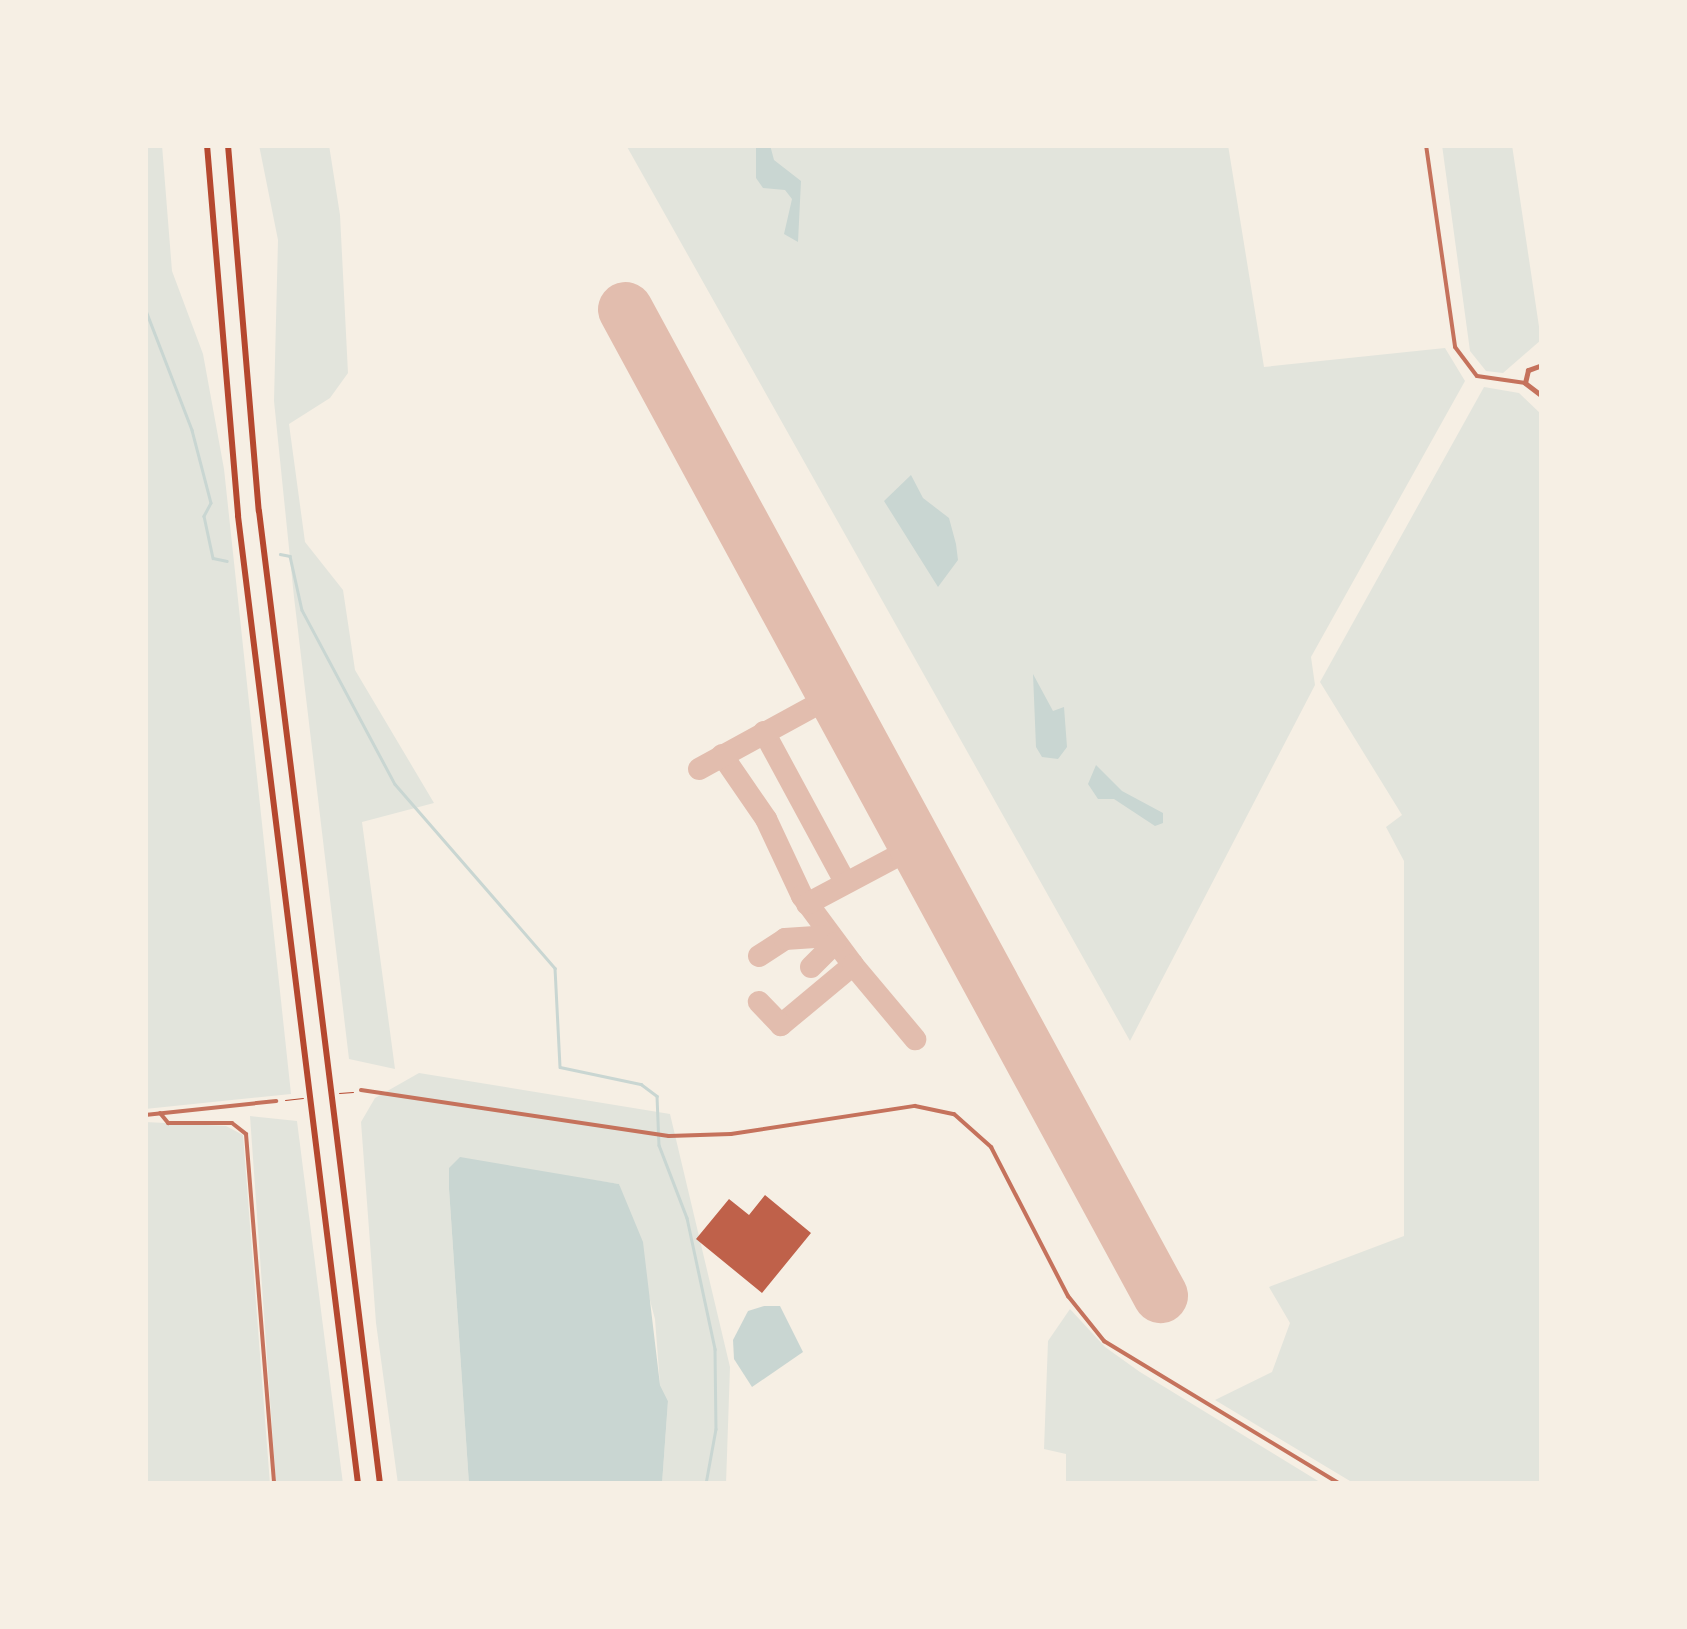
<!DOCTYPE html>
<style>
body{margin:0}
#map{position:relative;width:1687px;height:1629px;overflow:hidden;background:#f6efe4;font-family:Inter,sans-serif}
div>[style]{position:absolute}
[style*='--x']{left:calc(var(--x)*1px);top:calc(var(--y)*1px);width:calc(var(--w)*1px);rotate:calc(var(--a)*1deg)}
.green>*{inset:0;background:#e2e4dc}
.water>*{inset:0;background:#c9d6d2}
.stream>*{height:2.5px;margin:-1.25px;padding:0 1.25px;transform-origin:1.25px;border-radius:1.25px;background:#c9d6d2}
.taxiway>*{height:22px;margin:-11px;padding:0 11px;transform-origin:11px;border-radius:11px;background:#e2bdae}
.runway>*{height:55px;margin:-27.5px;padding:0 27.5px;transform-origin:27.5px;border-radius:27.5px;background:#e2bdae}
.building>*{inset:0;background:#bf614a}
.path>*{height:1px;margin:-0.5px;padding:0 0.5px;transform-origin:0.5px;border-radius:0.5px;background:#b5482f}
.minor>*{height:4px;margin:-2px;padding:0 2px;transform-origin:2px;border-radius:2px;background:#c5725c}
.tertiary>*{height:5px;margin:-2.5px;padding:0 2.5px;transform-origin:2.5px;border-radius:2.5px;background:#c5725c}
.motorway>*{height:6px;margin:-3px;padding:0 3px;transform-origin:3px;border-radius:3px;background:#b5482f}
span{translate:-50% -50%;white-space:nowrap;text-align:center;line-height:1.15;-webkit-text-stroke:8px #f6efe4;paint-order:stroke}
.frame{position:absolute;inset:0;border:148px solid #f6efe4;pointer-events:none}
</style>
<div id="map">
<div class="green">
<i style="clip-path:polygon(145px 145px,162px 145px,172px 271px,203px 354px,224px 469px,291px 1094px,145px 1109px)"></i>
<i style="clip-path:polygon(259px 145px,329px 145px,340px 215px,348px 373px,330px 398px,289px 424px,305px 542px,343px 590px,355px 670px,434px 803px,362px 822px,395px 1069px,349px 1059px,294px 597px,274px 401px,278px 240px)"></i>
<i style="clip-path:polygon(626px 145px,1228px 145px,1264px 367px,1445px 348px,1465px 381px,1311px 657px,1315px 685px,1130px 1041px)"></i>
<i style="clip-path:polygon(1442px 145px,1512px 145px,1541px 340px,1503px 373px,1486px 371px,1470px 351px)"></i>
<i style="clip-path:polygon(1484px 387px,1519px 393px,1542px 415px,1542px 1484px,1355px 1484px,1215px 1400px,1272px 1372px,1290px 1323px,1269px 1287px,1404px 1236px,1404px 861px,1386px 827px,1402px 815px,1320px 682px)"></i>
<i style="clip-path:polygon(419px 1073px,670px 1114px,730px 1367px,726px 1484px,662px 1484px,668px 1401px,660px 1385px,655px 1319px,619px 1184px,540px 1172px,449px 1189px,469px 1484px,398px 1484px,376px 1323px,361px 1122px,375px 1098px)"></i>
<i style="clip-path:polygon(250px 1116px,297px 1121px,343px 1484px,276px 1484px)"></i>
<i style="clip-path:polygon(145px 1122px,226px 1126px,243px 1135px,270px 1484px,145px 1484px)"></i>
<i style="clip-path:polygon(1070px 1309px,1105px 1347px,1140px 1372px,1323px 1484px,1047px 1484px,1066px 1482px,1066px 1454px,1044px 1449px,1048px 1341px)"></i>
</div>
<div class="water">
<i style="clip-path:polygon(770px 145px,774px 160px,801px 181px,798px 242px,784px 234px,792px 199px,785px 190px,763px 188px,756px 178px,756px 145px)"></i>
<i style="clip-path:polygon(911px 475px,923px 498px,949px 518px,956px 544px,958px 560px,938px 587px,884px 501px)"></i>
<i style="clip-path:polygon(1033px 674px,1053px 711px,1064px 707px,1067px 747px,1058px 759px,1042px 757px,1036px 747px)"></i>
<i style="clip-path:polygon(1096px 765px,1122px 791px,1163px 813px,1163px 823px,1155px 826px,1114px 799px,1098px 799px,1088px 784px)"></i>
<i style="clip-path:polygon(460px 1157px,619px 1184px,643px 1242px,660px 1385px,668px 1401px,662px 1484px,469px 1484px,449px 1189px,449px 1168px)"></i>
<i style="clip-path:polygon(764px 1306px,780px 1306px,803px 1352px,752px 1387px,734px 1359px,733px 1340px,748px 1311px)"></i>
</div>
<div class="stream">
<i style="--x:145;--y:308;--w:131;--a:68.9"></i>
<i style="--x:192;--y:430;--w:75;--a:75.4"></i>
<i style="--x:211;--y:503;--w:15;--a:118"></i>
<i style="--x:204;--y:516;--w:43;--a:77.9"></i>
<i style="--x:213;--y:558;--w:14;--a:12"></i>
<i style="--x:280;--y:554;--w:10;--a:11"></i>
<i style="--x:290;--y:556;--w:55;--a:77.5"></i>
<i style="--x:302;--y:610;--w:197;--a:61.9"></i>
<i style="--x:395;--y:784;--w:244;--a:49"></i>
<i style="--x:555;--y:968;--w:99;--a:87.1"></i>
<i style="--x:560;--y:1067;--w:83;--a:11.9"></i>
<i style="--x:641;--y:1084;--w:20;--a:37"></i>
<i style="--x:657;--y:1096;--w:49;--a:87.7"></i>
<i style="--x:659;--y:1145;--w:78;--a:69"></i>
<i style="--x:687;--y:1218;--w:134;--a:77.9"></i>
<i style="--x:715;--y:1349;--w:80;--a:89.3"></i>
<i style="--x:716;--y:1429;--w:56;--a:100.3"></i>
</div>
<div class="taxiway">
<i style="--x:764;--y:732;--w:170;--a:61.6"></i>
<i style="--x:722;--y:755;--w:78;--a:55.5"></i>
<i style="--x:766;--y:819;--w:85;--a:64.9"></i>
<i style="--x:802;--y:896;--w:86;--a:53.5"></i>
<i style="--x:853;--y:965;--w:94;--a:140.2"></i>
<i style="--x:781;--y:1025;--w:32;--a:-134"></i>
<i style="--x:699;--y:769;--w:154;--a:-28.7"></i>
<i style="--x:807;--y:904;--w:123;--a:-28"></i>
<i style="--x:759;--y:956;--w:31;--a:-33"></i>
<i style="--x:785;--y:939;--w:45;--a:-3.8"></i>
<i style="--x:853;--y:965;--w:97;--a:50"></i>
<i style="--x:811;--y:967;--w:34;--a:-45"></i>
</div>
<div class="runway">
<i style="--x:625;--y:309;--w:1122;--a:61.52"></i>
</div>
<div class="building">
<i style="clip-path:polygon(765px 1195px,811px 1233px,762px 1293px,696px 1239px,729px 1199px,749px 1215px)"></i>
</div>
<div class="path">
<i style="--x:339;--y:1093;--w:14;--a:-4"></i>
<i style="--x:285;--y:1100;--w:18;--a:-6"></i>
</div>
<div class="minor">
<i style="--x:1426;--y:145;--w:204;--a:81.8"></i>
<i style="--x:1455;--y:347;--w:36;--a:53"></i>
<i style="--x:1477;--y:376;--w:49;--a:8.3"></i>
<i style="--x:361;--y:1090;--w:311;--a:8.5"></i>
<i style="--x:669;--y:1136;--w:62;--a:-1.8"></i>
<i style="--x:731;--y:1134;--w:186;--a:-8.7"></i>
<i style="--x:915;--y:1106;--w:40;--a:12"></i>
<i style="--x:954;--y:1114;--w:50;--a:41.7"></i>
<i style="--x:991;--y:1147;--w:168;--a:62.7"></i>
<i style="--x:1068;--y:1296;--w:58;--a:51.3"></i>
<i style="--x:1104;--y:1341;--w:276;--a:31.2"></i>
<i style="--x:160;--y:1113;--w:13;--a:51"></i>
<i style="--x:168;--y:1123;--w:64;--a:0"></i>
<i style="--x:232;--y:1123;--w:18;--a:38"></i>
<i style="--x:246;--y:1134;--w:351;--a:85.4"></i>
<i style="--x:145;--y:1115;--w:132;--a:-6.1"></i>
</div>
<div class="tertiary">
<i style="--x:1542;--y:365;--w:15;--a:160"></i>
<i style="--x:1528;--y:370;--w:13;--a:103"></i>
<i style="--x:1525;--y:383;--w:21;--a:37"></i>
</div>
<div class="motorway">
<i style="--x:207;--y:145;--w:372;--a:85.2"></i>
<i style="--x:238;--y:516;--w:975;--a:82.93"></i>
<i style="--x:228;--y:145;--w:367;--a:85.2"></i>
<i style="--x:259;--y:511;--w:980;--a:82.91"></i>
</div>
<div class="frame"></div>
</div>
